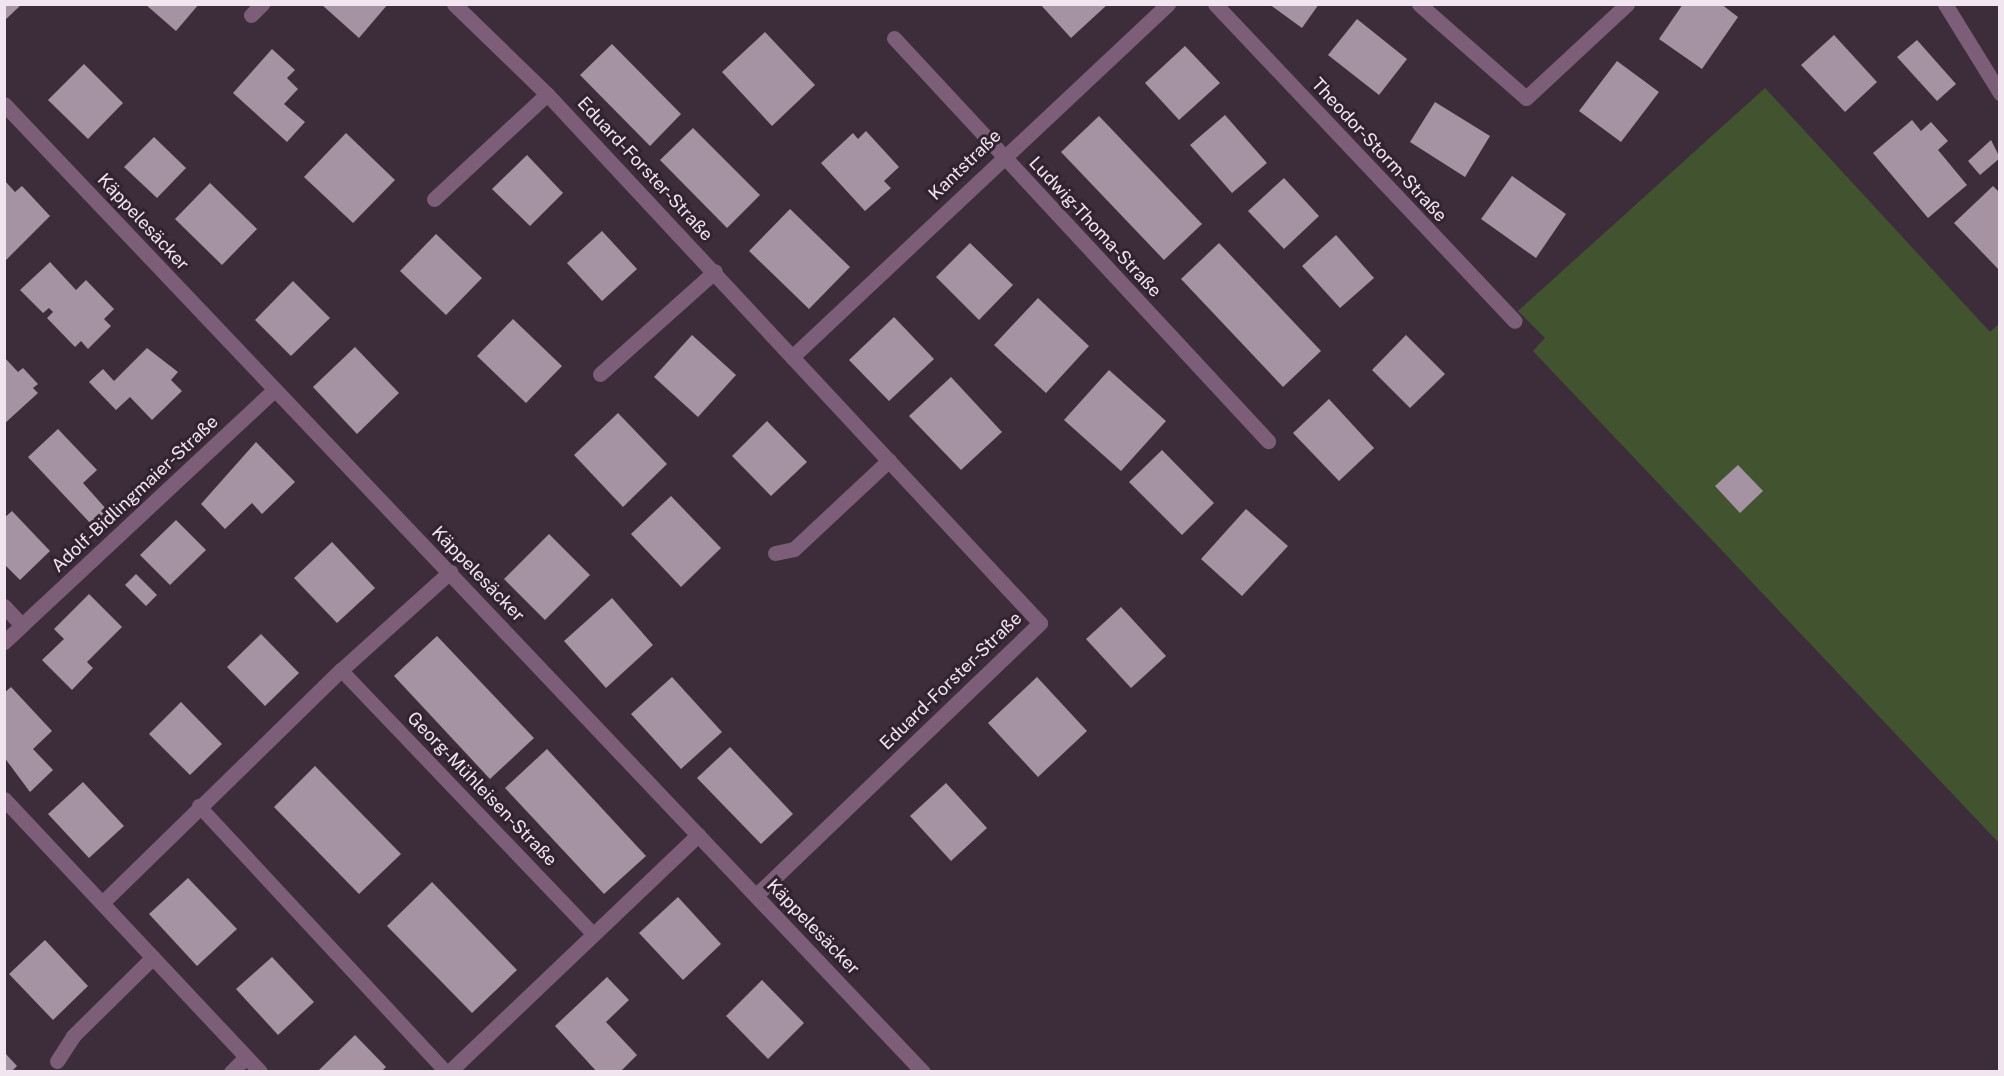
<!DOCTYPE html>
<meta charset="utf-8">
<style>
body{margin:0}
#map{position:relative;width:2004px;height:1076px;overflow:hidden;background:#3d2d3b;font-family:"Public Sans",sans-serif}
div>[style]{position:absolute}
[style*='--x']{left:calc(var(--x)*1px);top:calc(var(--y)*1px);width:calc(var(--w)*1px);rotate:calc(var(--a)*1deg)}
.green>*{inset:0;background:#42542f}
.building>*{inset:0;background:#a592a3}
.service>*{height:14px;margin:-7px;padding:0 7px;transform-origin:7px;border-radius:7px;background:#7c5e79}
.minor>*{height:15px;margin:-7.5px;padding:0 7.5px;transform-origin:7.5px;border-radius:7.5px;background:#7c5e79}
span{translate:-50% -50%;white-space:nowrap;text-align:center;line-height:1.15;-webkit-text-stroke:6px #332331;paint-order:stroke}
.street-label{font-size:18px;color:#f1e6f0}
.frame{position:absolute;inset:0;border:6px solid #f1e6f0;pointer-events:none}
</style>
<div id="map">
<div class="green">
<i style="clip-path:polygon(1765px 88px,1990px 332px,1999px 324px,1999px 843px,1533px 351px,1545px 338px,1518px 311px)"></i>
</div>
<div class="building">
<i style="clip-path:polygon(4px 4px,22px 4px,4px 21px)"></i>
<i style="clip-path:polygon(145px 4px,199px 4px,176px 31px)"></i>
<i style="clip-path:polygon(321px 4px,388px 4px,359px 38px)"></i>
<i style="clip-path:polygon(1040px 4px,1108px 4px,1071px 38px)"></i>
<i style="clip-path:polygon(1269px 4px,1319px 4px,1302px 28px)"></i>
<i style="clip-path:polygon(1683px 4px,1721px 4px,1738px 17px,1702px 69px,1659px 39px)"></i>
<i style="clip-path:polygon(1357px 19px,1407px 59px,1379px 95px,1328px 55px)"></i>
<i style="clip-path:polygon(765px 32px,815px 85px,772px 126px,722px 72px)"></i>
<i style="clip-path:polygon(1834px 35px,1877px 82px,1845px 112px,1801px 65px)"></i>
<i style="clip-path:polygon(1917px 40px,1956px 84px,1937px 101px,1897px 57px)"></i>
<i style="clip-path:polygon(612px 44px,681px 114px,650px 146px,580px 75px)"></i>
<i style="clip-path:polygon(1185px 46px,1220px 83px,1179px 120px,1145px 83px)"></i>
<i style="clip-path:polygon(272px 49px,295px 70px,287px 78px,298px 89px,284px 104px,305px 122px,287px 142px,233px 93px)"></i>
<i style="clip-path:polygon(1617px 61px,1659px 92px,1621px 142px,1579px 111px)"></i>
<i style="clip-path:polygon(84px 64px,123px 103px,88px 139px,48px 100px)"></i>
<i style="clip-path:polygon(1435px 102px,1490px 136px,1465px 177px,1410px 142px)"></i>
<i style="clip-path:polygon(1225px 115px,1267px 163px,1232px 193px,1190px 145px)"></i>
<i style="clip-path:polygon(1099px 116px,1202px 224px,1164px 260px,1061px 152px)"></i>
<i style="clip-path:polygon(1912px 120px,1921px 131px,1931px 122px,1948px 141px,1938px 150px,1967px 185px,1928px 218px,1873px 153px)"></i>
<i style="clip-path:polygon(693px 128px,760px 195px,727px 228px,660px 160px)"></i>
<i style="clip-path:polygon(866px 131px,899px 167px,884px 181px,891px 188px,865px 211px,821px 163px,853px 133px,858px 139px)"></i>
<i style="clip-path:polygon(346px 133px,395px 180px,353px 223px,304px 177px)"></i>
<i style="clip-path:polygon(154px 137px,186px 168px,157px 198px,124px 167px)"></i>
<i style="clip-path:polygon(1991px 140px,2000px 158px,1980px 175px,1968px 161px)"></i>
<i style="clip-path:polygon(527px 155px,563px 193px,530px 226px,492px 189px)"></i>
<i style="clip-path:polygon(1512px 176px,1566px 214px,1536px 258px,1481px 219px)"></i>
<i style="clip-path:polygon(1284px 178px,1319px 216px,1284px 249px,1248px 211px)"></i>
<i style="clip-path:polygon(5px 181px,15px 192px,22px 186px,50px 216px,5px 261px)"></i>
<i style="clip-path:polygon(210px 183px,257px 229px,222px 265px,175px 219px)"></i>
<i style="clip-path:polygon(1993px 186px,2000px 193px,2000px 271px,1954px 223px)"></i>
<i style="clip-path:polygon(790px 209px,850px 267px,809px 309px,749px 251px)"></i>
<i style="clip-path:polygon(602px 231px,637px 269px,602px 301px,567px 263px)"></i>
<i style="clip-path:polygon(436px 234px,482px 278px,446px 315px,400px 271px)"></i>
<i style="clip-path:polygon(1336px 235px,1374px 278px,1340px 308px,1302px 266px)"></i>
<i style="clip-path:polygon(970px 243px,1013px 285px,979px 320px,936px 277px)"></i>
<i style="clip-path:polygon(1219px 243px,1321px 351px,1283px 387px,1181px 279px)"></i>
<i style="clip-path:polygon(50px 262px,76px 290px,86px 280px,114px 309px,104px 319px,111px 326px,88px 349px,81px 341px,75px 347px,47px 318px,53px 312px,49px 308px,43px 313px,20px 290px)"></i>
<i style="clip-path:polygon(293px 281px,330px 318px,291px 356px,255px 320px)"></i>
<i style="clip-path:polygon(1038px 298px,1089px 346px,1046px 393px,994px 345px)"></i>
<i style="clip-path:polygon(894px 317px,934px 359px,889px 401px,849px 360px)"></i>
<i style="clip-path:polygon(513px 319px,562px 366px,526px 403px,477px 356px)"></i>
<i style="clip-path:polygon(692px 335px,736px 375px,698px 417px,654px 377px)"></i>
<i style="clip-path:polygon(1406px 335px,1445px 374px,1410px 408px,1372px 370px)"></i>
<i style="clip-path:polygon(355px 347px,399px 393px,357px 434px,313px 387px)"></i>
<i style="clip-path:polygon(147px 348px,178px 372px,171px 380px,182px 391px,152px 420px,130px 397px,116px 410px,89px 382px,103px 369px,114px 381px)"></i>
<i style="clip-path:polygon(4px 357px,18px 372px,23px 368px,38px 384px,33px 388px,38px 393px,4px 424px)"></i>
<i style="clip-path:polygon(1109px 370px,1166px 421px,1121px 471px,1064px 420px)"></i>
<i style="clip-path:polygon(951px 377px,1002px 432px,961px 470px,909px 416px)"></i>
<i style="clip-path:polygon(1329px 399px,1374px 448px,1339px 481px,1293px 433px)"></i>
<i style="clip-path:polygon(618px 413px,667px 464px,623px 507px,574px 455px)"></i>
<i style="clip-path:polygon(767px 421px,807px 462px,771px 496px,732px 456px)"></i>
<i style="clip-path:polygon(58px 429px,97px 470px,83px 483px,107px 510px,92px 525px,28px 457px)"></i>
<i style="clip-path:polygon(256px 442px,295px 482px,262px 514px,252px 503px,225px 529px,201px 504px)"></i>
<i style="clip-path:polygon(1162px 450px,1214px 503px,1182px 535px,1129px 482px)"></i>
<i style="clip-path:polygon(1738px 465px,1763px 491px,1740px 513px,1715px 486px)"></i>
<i style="clip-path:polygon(671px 496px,721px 548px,681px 587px,631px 534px)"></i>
<i style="clip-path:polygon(1246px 509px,1288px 546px,1242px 596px,1201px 559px)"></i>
<i style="clip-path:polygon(12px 511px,50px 551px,20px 580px,4px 564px,4px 518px)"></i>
<i style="clip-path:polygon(176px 520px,206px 550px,170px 585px,140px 555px)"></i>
<i style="clip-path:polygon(549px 534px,590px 575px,545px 620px,504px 579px)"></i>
<i style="clip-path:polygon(332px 542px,375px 588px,337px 623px,294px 578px)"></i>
<i style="clip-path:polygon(136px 574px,157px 595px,146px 606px,125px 585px)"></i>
<i style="clip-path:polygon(89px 594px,122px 627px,87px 662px,93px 668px,72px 690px,42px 660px,64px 639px,54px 629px)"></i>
<i style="clip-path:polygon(612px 598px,653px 645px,606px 688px,564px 641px)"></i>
<i style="clip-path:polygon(1121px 607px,1166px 656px,1131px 688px,1086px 639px)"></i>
<i style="clip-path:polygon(261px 634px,299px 673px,265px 706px,227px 667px)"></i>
<i style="clip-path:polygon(437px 636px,534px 738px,490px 779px,394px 676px)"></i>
<i style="clip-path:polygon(672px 677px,722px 732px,681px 769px,631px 714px)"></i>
<i style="clip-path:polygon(1037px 677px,1087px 731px,1038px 777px,988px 723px)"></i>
<i style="clip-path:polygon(11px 687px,52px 731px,33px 749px,53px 770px,30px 792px,4px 757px,4px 693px)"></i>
<i style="clip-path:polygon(181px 702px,222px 744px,190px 775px,149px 734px)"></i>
<i style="clip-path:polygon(730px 747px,793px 814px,761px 844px,697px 778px)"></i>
<i style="clip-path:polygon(547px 749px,646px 856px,604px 894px,505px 788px)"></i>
<i style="clip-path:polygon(315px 766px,401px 854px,359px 894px,274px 807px)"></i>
<i style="clip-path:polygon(83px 782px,124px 826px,89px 858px,48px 814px)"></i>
<i style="clip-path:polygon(946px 783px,987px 828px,951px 861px,910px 816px)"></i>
<i style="clip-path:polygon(188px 878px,237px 929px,197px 966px,149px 914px)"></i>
<i style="clip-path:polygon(432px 882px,517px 970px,472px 1013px,387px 926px)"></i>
<i style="clip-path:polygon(678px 897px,721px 944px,683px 980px,639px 933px)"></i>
<i style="clip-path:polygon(45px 940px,88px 986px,53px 1020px,9px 974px)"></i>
<i style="clip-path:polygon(272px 957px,314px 1002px,278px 1035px,236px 989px)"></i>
<i style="clip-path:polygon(607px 977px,629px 1000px,606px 1022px,637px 1055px,620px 1072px,597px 1072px,555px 1026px)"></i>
<i style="clip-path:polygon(762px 980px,804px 1023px,768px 1059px,726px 1016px)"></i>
<i style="clip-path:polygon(355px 1035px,386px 1067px,381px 1072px,317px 1072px)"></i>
<i style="clip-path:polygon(4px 1052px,17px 1066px,11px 1072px,4px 1072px)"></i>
</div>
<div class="service">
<i style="--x:341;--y:670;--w:366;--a:46.3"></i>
<i style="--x:199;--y:806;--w:363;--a:47.1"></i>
</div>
<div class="minor">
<i style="--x:454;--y:4;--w:129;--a:44.1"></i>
<i style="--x:547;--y:94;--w:723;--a:47.02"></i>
<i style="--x:1040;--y:623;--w:393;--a:136.2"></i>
<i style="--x:1215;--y:4;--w:436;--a:46.6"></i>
<i style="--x:1419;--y:4;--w:142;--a:41.3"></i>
<i style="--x:1526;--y:98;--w:138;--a:-42.9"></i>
<i style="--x:1945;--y:4;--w:105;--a:58.3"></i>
<i style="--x:251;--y:15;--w:16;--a:-45"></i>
<i style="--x:894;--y:38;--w:550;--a:47.14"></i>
<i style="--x:4;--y:104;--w:1335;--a:46.49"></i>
<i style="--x:434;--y:199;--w:154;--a:-42.9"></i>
<i style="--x:792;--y:357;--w:516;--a:-43.19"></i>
<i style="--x:600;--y:374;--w:154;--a:-41.8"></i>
<i style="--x:775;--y:553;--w:19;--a:-12"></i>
<i style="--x:794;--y:549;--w:130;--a:-43.1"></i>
<i style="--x:4;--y:606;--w:26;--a:47"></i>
<i style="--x:22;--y:625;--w:345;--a:-43"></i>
<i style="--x:4;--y:642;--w:25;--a:-43"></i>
<i style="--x:4;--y:799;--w:374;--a:46.8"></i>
<i style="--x:102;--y:903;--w:334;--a:-44.3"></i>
<i style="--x:341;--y:670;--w:147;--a:-42"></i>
<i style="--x:57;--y:1061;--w:30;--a:-57"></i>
<i style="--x:73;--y:1036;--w:112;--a:-44.6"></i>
<i style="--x:231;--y:1072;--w:21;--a:-45"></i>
<i style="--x:449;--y:1072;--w:344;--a:-43.6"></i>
</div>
<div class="street-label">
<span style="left:1379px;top:150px;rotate:47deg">Theodor-Storm-Straße</span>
<span style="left:965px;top:165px;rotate:-44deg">Kantstraße</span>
<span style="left:645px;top:169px;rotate:47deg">Eduard-Forster-Straße</span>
<span style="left:143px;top:222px;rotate:47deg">Käppelesäcker</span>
<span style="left:1095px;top:227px;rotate:47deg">Ludwig-Thoma-Straße</span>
<span style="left:135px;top:494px;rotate:-43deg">Adolf-Bidlingmaier-Straße</span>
<span style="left:478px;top:574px;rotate:46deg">Käppelesäcker</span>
<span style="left:951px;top:681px;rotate:-44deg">Eduard-Forster-Straße</span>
<span style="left:482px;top:789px;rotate:46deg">Georg-Mühleisen-Straße</span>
<span style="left:813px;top:927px;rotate:46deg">Käppelesäcker</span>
</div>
<div class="frame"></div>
</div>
